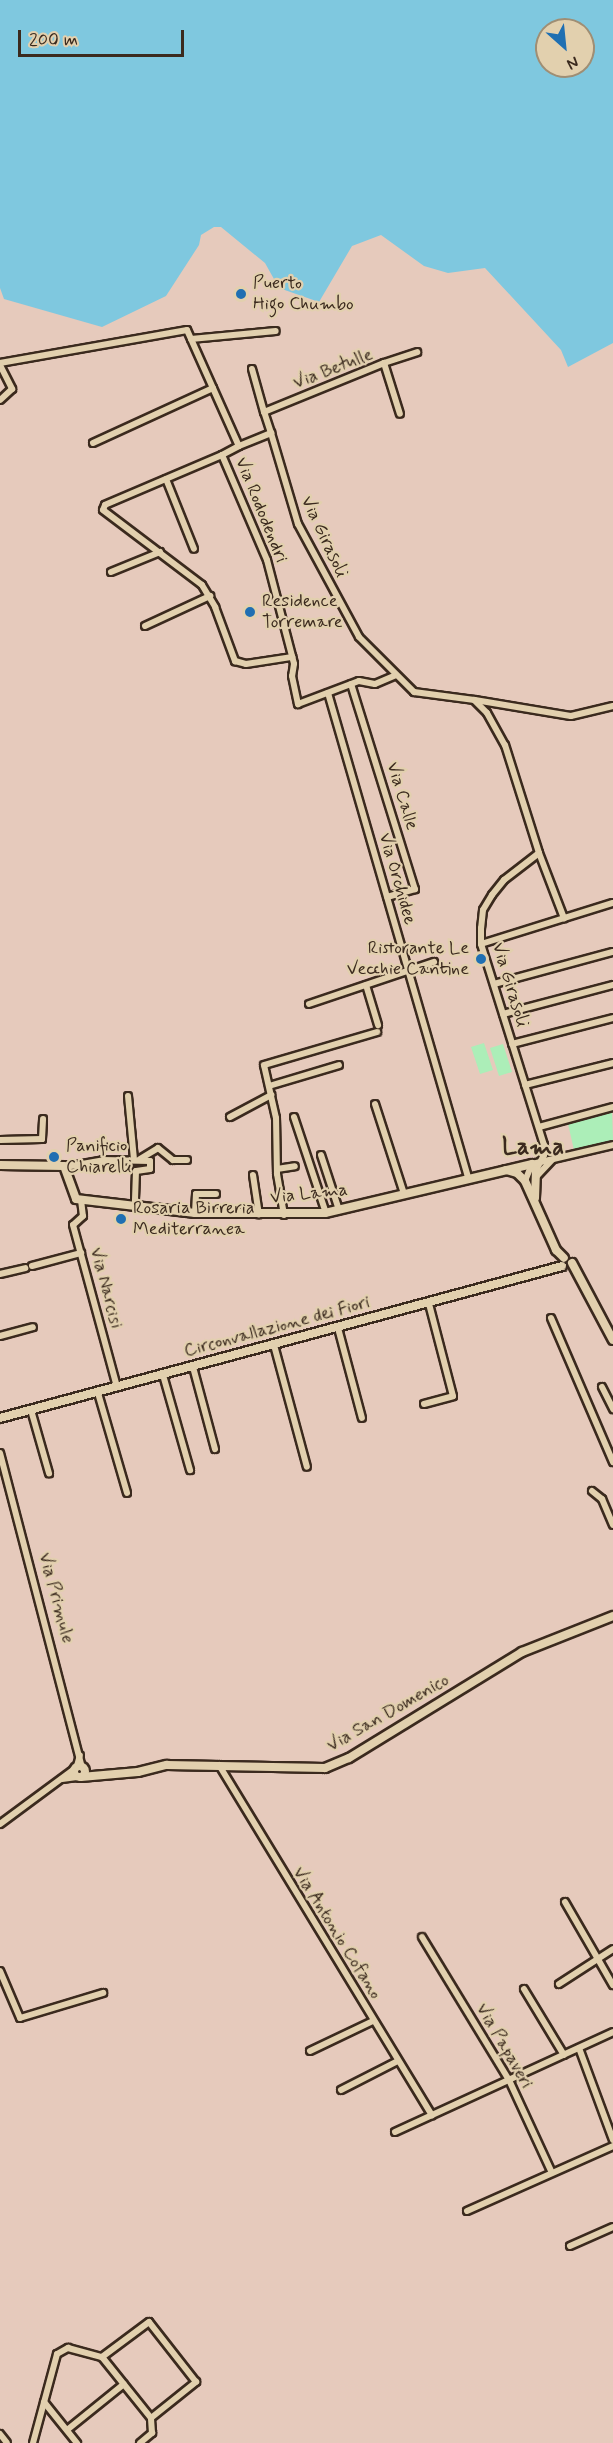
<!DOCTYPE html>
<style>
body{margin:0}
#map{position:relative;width:613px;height:2443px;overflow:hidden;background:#e6cabc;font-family:Mynerve,sans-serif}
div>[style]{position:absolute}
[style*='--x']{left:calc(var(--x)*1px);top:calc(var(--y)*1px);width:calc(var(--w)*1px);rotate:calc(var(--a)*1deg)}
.green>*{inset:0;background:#aceeb8}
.water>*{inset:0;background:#7fc8df}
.roads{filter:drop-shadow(2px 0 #3b2a1e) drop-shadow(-2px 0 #3b2a1e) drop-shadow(0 2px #3b2a1e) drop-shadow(0 -2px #3b2a1e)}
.street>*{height:6px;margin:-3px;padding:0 3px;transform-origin:3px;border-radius:3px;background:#e2d0ae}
.secondary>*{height:8px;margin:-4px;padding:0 4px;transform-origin:4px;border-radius:4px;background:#e2d0ae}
.secondary>.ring{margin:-4px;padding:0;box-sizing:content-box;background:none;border:8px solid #e2d0ae;border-radius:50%}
.dots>*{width:16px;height:16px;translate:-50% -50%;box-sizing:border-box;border:3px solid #e2d0ae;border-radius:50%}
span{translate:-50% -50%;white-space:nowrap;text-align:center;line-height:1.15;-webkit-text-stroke:4.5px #e2d0ae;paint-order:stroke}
.poi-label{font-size:18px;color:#3b2a1e}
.left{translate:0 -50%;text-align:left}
.right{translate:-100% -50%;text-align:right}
.street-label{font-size:18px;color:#3b2a1e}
.district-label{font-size:24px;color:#3b2a1e;font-weight:700}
.north{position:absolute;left:535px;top:18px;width:60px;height:60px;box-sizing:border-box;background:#e2d0ae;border:2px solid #9f8e74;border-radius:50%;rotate:153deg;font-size:16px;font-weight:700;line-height:24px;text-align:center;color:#3b2a1e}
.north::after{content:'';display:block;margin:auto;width:21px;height:27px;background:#1f6fb2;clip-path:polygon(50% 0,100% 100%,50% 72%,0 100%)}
.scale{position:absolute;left:18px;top:30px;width:166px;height:27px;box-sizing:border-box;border:3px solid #3b2a1e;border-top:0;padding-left:8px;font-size:18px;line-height:21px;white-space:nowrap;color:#3b2a1e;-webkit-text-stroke:4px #e2d0ae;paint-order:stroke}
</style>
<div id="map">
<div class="green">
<i style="clip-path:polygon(484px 1043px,493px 1070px,480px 1074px,471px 1047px)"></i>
<i style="clip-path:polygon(503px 1044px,512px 1072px,499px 1076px,490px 1048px)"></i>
<i style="clip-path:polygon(612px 1112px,613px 1140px,574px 1150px,568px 1124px)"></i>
</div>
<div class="water">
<i style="clip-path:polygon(evenodd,0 0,613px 0,613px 343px,568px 367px,561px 350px,485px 268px,448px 273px,424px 266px,381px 235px,352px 246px,319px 302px,279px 288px,265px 263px,221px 227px,214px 227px,201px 235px,199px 245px,166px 296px,102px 327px,4px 299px,0 288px,0 0,547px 30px,583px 30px,583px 66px,547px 66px,547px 30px)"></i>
</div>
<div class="roads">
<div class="street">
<i style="--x:191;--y:339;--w:85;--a:-5.4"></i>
<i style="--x:0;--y:363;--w:190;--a:-10"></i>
<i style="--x:187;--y:330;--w:127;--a:65.9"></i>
<i style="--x:239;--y:446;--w:35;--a:-22"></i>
<i style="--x:271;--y:433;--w:95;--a:73.5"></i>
<i style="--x:298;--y:524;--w:128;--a:61.6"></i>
<i style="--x:359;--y:637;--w:78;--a:45"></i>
<i style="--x:414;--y:692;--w:61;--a:7.6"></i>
<i style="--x:474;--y:700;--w:18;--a:45"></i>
<i style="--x:487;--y:713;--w:37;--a:61"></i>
<i style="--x:505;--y:745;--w:113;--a:72.5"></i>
<i style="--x:539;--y:853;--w:44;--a:142.4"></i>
<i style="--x:504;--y:880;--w:19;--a:129"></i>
<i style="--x:492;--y:895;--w:17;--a:121"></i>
<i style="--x:483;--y:910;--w:18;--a:96"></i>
<i style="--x:481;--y:928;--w:16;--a:90"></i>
<i style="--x:481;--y:944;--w:211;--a:72.6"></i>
<i style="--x:544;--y:1145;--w:10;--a:90"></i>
<i style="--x:544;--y:1155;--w:17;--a:118"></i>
<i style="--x:384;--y:363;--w:35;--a:-18"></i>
<i style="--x:0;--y:365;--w:27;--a:63"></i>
<i style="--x:12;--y:389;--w:16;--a:137"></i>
<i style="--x:252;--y:369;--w:45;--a:74.4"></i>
<i style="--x:271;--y:433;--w:22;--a:-108"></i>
<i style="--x:264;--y:412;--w:130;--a:-22.2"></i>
<i style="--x:384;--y:363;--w:53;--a:72.6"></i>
<i style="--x:93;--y:443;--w:132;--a:-24.6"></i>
<i style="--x:239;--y:446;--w:19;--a:152"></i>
<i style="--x:222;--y:455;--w:114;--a:66.8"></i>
<i style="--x:267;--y:560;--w:107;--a:75.4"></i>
<i style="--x:294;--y:664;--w:12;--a:99"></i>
<i style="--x:292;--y:676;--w:29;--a:78"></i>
<i style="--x:298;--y:704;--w:65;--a:-20.7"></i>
<i style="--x:359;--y:681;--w:16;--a:11"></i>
<i style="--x:375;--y:684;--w:23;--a:-23"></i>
<i style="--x:222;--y:455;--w:127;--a:156.9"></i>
<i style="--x:105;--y:505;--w:5;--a:112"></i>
<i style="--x:103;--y:510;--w:124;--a:37.1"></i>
<i style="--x:202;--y:585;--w:26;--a:59"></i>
<i style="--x:215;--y:607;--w:58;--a:69.7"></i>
<i style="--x:235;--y:661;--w:11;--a:15"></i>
<i style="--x:246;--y:664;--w:47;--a:-8.7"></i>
<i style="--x:166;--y:479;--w:75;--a:68.2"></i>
<i style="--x:111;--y:572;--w:53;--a:-22.2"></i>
<i style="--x:145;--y:626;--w:72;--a:-24.8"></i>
<i style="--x:351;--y:684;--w:215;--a:72.7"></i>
<i style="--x:415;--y:889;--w:29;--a:164"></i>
<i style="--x:328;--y:693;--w:504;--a:73.87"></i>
<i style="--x:475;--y:700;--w:97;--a:9.5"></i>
<i style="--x:571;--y:716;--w:43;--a:-13.4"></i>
<i style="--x:539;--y:853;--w:70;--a:69"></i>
<i style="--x:481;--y:944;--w:138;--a:-17.3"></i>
<i style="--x:494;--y:984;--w:123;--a:-15.1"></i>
<i style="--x:366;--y:985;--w:42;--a:73.3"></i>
<i style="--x:309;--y:1004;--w:132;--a:-18.6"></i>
<i style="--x:503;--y:1014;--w:114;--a:-14.8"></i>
<i style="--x:512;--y:1044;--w:104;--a:-14.4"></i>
<i style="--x:525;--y:1085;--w:91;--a:-14"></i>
<i style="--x:269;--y:1086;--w:73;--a:-16.7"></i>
<i style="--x:128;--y:1096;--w:63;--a:84.6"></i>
<i style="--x:375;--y:1104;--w:95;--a:72.1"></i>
<i style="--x:230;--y:1117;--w:47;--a:-28.2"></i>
<i style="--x:294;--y:1117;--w:101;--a:71.6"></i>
<i style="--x:539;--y:1127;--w:77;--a:-15.1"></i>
<i style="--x:0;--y:1140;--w:42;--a:-1.4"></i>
<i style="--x:42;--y:1139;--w:20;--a:-87"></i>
<i style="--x:321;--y:1155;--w:58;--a:71.9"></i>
<i style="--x:140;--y:1159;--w:21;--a:-31"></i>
<i style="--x:158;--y:1148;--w:19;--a:39"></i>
<i style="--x:173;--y:1160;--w:14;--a:0"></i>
<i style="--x:65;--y:1167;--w:39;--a:-10"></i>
<i style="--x:103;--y:1160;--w:47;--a:1.2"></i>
<i style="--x:150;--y:1161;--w:8;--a:90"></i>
<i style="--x:150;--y:1169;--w:14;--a:172"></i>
<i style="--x:136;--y:1171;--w:33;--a:92"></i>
<i style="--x:277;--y:1169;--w:18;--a:-9"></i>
<i style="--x:253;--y:1175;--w:40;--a:81.5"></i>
<i style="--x:537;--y:1176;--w:22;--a:-47"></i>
<i style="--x:525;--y:1181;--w:18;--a:-68"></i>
<i style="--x:532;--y:1164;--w:83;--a:-13.2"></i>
<i style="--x:81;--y:1200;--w:16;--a:83"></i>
<i style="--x:83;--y:1216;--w:13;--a:138"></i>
<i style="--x:73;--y:1225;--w:168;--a:74.8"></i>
<i style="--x:195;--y:1213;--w:19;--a:-87"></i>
<i style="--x:196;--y:1194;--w:20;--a:0"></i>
<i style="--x:284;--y:1215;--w:42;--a:-99.7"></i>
<i style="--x:277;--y:1174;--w:56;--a:-91"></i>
<i style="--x:276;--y:1118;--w:54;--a:-102.8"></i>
<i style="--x:264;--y:1065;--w:118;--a:-16.3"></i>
<i style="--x:32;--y:1266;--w:51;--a:-14.9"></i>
<i style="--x:0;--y:1274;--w:26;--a:-13"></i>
<i style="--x:551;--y:1318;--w:157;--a:66.7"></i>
<i style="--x:338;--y:1328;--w:93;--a:75.1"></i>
<i style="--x:0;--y:1336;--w:34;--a:-15"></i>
<i style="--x:274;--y:1345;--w:126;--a:74.9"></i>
<i style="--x:193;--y:1367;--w:85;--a:75"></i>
<i style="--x:163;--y:1375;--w:99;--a:74.1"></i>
<i style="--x:602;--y:1387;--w:25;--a:63"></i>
<i style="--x:98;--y:1393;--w:104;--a:73.8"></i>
<i style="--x:424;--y:1404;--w:30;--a:-15"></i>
<i style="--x:453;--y:1396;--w:95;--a:-104.6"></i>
<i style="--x:31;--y:1410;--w:66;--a:74.1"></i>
<i style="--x:0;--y:1453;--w:325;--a:75.4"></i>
<i style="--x:592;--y:1491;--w:13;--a:39"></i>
<i style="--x:602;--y:1499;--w:28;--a:67"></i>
<i style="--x:219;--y:1765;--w:410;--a:58.7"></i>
<i style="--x:77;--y:1766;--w:11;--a:-75"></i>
<i style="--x:62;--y:1779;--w:15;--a:-8"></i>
<i style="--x:0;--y:1824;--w:91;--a:-36.5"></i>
<i style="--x:565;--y:1902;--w:96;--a:60"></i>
<i style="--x:422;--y:1937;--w:167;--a:58.7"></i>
<i style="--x:509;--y:2080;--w:102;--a:65.2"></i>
<i style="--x:0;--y:1971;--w:51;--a:66.9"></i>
<i style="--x:20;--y:2018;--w:87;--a:-16.8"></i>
<i style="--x:559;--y:1984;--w:64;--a:-32.9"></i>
<i style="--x:524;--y:1989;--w:77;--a:58.8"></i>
<i style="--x:579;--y:2048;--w:98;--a:69.7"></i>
<i style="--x:310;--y:2051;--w:70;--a:-25.5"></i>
<i style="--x:341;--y:2090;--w:64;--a:-27"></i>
<i style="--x:395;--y:2132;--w:240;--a:-24.6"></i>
<i style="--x:467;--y:2211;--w:160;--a:-24"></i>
<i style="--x:570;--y:2246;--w:47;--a:-23.8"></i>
<i style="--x:44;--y:2402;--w:53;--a:51.2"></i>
<i style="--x:67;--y:2430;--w:73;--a:-38.9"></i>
<i style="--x:0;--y:2434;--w:11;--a:52"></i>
<i style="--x:33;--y:2443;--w:92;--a:-74.9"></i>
<i style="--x:57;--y:2354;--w:13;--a:-29"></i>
<i style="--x:68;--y:2348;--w:35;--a:15"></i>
<i style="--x:102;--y:2357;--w:78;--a:51.2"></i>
<i style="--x:151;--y:2418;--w:58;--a:-38.7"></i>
<i style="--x:196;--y:2382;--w:76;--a:-128.1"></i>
<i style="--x:149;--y:2322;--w:59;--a:143.3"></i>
<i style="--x:140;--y:2443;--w:16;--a:-40"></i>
<i style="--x:152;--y:2433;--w:15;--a:-94"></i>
</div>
<div class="secondary">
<i style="--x:0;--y:1165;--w:64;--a:0.9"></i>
<i style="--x:64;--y:1166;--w:35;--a:70"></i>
<i style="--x:76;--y:1199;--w:120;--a:6.7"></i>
<i style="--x:195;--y:1213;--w:130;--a:0"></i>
<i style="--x:325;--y:1213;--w:213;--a:-13.3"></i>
<i style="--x:532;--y:1164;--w:7;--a:56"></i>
<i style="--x:536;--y:1170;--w:28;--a:92"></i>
<i style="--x:506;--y:1170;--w:11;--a:15"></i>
<i style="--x:517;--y:1173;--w:11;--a:45"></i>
<i style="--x:525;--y:1181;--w:76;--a:65.8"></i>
<i style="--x:556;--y:1250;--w:11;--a:45"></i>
<i style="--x:572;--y:1263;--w:87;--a:62"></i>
<i style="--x:0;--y:1418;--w:582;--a:-15.13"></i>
<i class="ring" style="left:73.5px;top:1765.5px;width:3px;height:3px"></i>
<i style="--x:81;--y:1777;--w:57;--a:-5"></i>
<i style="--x:138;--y:1772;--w:30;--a:-14"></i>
<i style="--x:167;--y:1765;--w:158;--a:1.1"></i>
<i style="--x:325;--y:1768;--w:26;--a:-23"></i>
<i style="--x:349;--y:1758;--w:203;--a:-31.5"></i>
<i style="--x:522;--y:1652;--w:98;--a:-21.6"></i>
</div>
</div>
<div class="dots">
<i style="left:241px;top:294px;background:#1f6fb2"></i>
<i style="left:250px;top:612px;background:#1f6fb2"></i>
<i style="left:481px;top:959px;background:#1f6fb2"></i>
<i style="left:54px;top:1157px;background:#1f6fb2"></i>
<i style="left:121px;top:1219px;background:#1f6fb2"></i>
</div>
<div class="poi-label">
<span class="left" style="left:253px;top:294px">Puerto<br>Higo Chumbo</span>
<span class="left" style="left:262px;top:612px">Residence<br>Torremare</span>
<span class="right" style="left:469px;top:959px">Ristorante Le<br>Vecchie Cantine</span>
<span class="left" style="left:66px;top:1157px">Panificio<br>Chiarelli</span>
<span class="left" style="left:133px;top:1219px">Rosaria Birreria<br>Mediterranea</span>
</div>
<div class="street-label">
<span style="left:333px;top:369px;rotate:-21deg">Via Betulle</span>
<span style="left:261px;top:510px;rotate:68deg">Via Rododendri</span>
<span style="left:324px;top:537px;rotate:65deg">Via Girasoli</span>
<span style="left:402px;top:796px;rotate:73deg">Via Calle</span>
<span style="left:397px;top:879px;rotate:74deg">Via Orchidee</span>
<span style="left:510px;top:985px;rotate:73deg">Via Girasoli</span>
<span style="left:309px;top:1194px;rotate:-6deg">Via Lama</span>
<span style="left:106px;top:1288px;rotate:75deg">Via Narcisi</span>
<span style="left:277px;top:1327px;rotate:-15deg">Circonvallazione dei Fiori</span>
<span style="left:56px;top:1598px;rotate:75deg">Via Primule</span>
<span style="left:388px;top:1713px;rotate:-30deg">Via San Domenico</span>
<span style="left:337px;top:1933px;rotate:58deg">Via Antonio Cofano</span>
<span style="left:504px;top:2046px;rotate:60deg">Via Papaveri</span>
</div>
<div class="district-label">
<span style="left:533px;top:1148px">Lama</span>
</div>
<div class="north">N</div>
<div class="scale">200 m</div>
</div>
